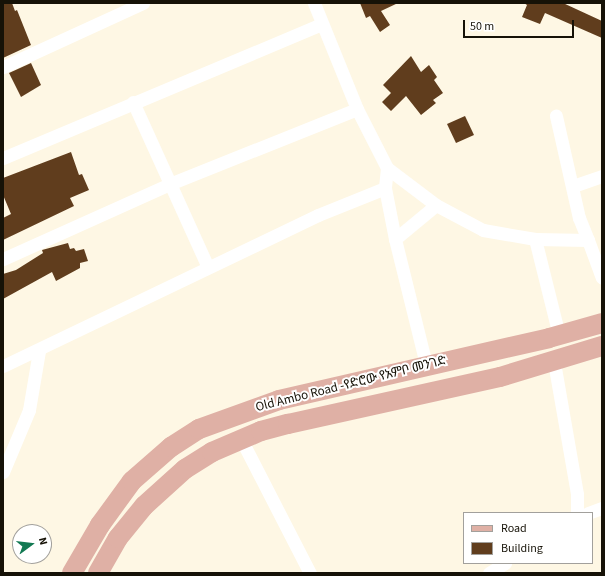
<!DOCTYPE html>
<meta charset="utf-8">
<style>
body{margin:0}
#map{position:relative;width:605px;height:576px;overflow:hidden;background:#fef7e4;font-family:"Source Sans 3","Noto Sans Ethiopic",sans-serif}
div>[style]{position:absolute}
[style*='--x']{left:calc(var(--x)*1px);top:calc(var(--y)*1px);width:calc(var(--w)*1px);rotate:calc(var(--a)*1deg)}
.building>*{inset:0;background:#603d1d}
.street>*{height:13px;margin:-6.5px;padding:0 6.5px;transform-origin:6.5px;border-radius:6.5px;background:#fff}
.primary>*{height:20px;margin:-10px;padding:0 10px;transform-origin:10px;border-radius:10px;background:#dfb0a5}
span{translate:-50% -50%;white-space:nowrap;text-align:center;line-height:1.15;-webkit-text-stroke:4px #fff;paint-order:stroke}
.street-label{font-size:13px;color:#161207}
.frame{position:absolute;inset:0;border:4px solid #161207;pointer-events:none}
.legend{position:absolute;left:463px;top:512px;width:130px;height:52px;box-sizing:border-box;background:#fff;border:1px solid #a2a09c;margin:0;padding:5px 7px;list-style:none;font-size:12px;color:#161207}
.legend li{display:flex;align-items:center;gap:8px;height:20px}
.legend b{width:20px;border:1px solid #a2a09c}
.north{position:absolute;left:12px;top:524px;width:40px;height:40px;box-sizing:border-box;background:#fff;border:1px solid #a2a09c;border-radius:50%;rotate:75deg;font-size:11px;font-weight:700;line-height:16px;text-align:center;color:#161207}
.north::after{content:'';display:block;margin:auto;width:14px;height:18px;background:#127952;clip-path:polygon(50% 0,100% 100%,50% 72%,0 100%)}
.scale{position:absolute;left:463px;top:20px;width:111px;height:18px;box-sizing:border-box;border:2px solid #161207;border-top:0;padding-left:5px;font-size:12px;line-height:14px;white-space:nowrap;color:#161207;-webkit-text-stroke:3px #fff;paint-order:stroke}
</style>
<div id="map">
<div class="building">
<i style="clip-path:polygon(3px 3px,12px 3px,15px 11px,17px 10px,31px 45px,3px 58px)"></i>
<i style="clip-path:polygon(360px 3px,398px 3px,381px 11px,390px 25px,380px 32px,370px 16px,366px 18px)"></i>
<i style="clip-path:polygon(524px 3px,563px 3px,602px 21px,602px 38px,545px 13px,540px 24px,522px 17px,527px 5px)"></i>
<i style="clip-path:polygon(411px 56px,421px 72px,429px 65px,437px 77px,434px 80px,443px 93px,433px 100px,436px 103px,421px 115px,406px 96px,391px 111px,382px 102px,391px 93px,383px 85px)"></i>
<i style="clip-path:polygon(31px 63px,41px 85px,21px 97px,9px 73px)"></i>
<i style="clip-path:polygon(465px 116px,474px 135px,456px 143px,447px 124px)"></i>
<i style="clip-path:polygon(71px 152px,79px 175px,82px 174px,89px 190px,70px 198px,74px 206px,3px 240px,3px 218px,11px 214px,3px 195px,3px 178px)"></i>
<i style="clip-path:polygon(68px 243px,70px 249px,74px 248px,76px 251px,84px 249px,88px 261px,80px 263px,80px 268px,56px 281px,52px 272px,3px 299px,3px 274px,16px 270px,43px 253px,42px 250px)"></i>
</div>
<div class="street">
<i style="--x:314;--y:3;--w:114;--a:67.9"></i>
<i style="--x:357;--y:109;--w:66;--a:63"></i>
<i style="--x:387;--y:168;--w:20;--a:96"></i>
<i style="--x:385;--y:188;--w:52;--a:78.9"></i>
<i style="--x:395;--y:239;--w:129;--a:76.1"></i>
<i style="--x:3;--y:67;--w:154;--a:-24.6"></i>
<i style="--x:133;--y:102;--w:181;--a:65.6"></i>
<i style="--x:3;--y:158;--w:345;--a:-22.8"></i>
<i style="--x:387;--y:168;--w:61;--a:37.1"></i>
<i style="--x:436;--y:205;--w:53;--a:28"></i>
<i style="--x:483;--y:230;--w:53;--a:9.8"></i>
<i style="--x:535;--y:239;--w:53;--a:1.1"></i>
<i style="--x:588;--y:240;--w:24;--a:-112"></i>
<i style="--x:579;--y:218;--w:105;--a:-102.7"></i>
<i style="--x:573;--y:186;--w:31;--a:-19"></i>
<i style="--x:395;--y:239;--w:53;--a:-39.7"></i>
<i style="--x:535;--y:239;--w:99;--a:76"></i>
<i style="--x:588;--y:240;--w:40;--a:69.8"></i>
<i style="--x:3;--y:259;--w:185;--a:-24.2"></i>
<i style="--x:172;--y:183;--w:199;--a:-21.8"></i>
<i style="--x:554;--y:362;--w:134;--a:80.1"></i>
<i style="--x:577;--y:494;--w:19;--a:90"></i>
<i style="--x:3;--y:366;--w:349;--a:-25.6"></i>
<i style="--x:318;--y:215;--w:72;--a:-21.9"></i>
<i style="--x:241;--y:439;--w:151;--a:62.8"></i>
<i style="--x:3;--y:472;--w:67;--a:-67.2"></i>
<i style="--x:29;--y:410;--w:60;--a:-80.4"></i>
<i style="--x:588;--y:513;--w:15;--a:-20"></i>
<i style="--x:489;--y:573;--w:19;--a:-32"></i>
</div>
<div class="primary">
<i style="--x:72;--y:573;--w:56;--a:-59.7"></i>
<i style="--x:100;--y:525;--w:54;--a:-54"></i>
<i style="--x:132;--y:481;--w:52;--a:-41.1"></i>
<i style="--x:171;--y:447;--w:33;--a:-33"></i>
<i style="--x:199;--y:429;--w:85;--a:-19.9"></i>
<i style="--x:279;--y:400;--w:277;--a:-12.9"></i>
<i style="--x:549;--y:338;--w:55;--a:-15.8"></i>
<i style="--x:98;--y:573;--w:40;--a:-60.3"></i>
<i style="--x:118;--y:538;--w:41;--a:-50.9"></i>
<i style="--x:144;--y:506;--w:55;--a:-42.1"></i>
<i style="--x:185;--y:469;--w:32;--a:-32"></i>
<i style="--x:212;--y:452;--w:53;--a:-23.2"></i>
<i style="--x:261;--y:431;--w:28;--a:-15"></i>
<i style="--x:288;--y:424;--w:217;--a:-12.5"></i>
<i style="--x:500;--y:377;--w:107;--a:-16.9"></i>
</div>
<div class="street-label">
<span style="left:351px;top:384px;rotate:-14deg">Old Ambo Road -የድሮው የአምቦ መንገድ</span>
</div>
<div class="frame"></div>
<ul class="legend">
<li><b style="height:5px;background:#dfb0a5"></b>Road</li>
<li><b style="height:11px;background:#603d1d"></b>Building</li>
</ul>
<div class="north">N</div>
<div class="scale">50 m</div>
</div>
